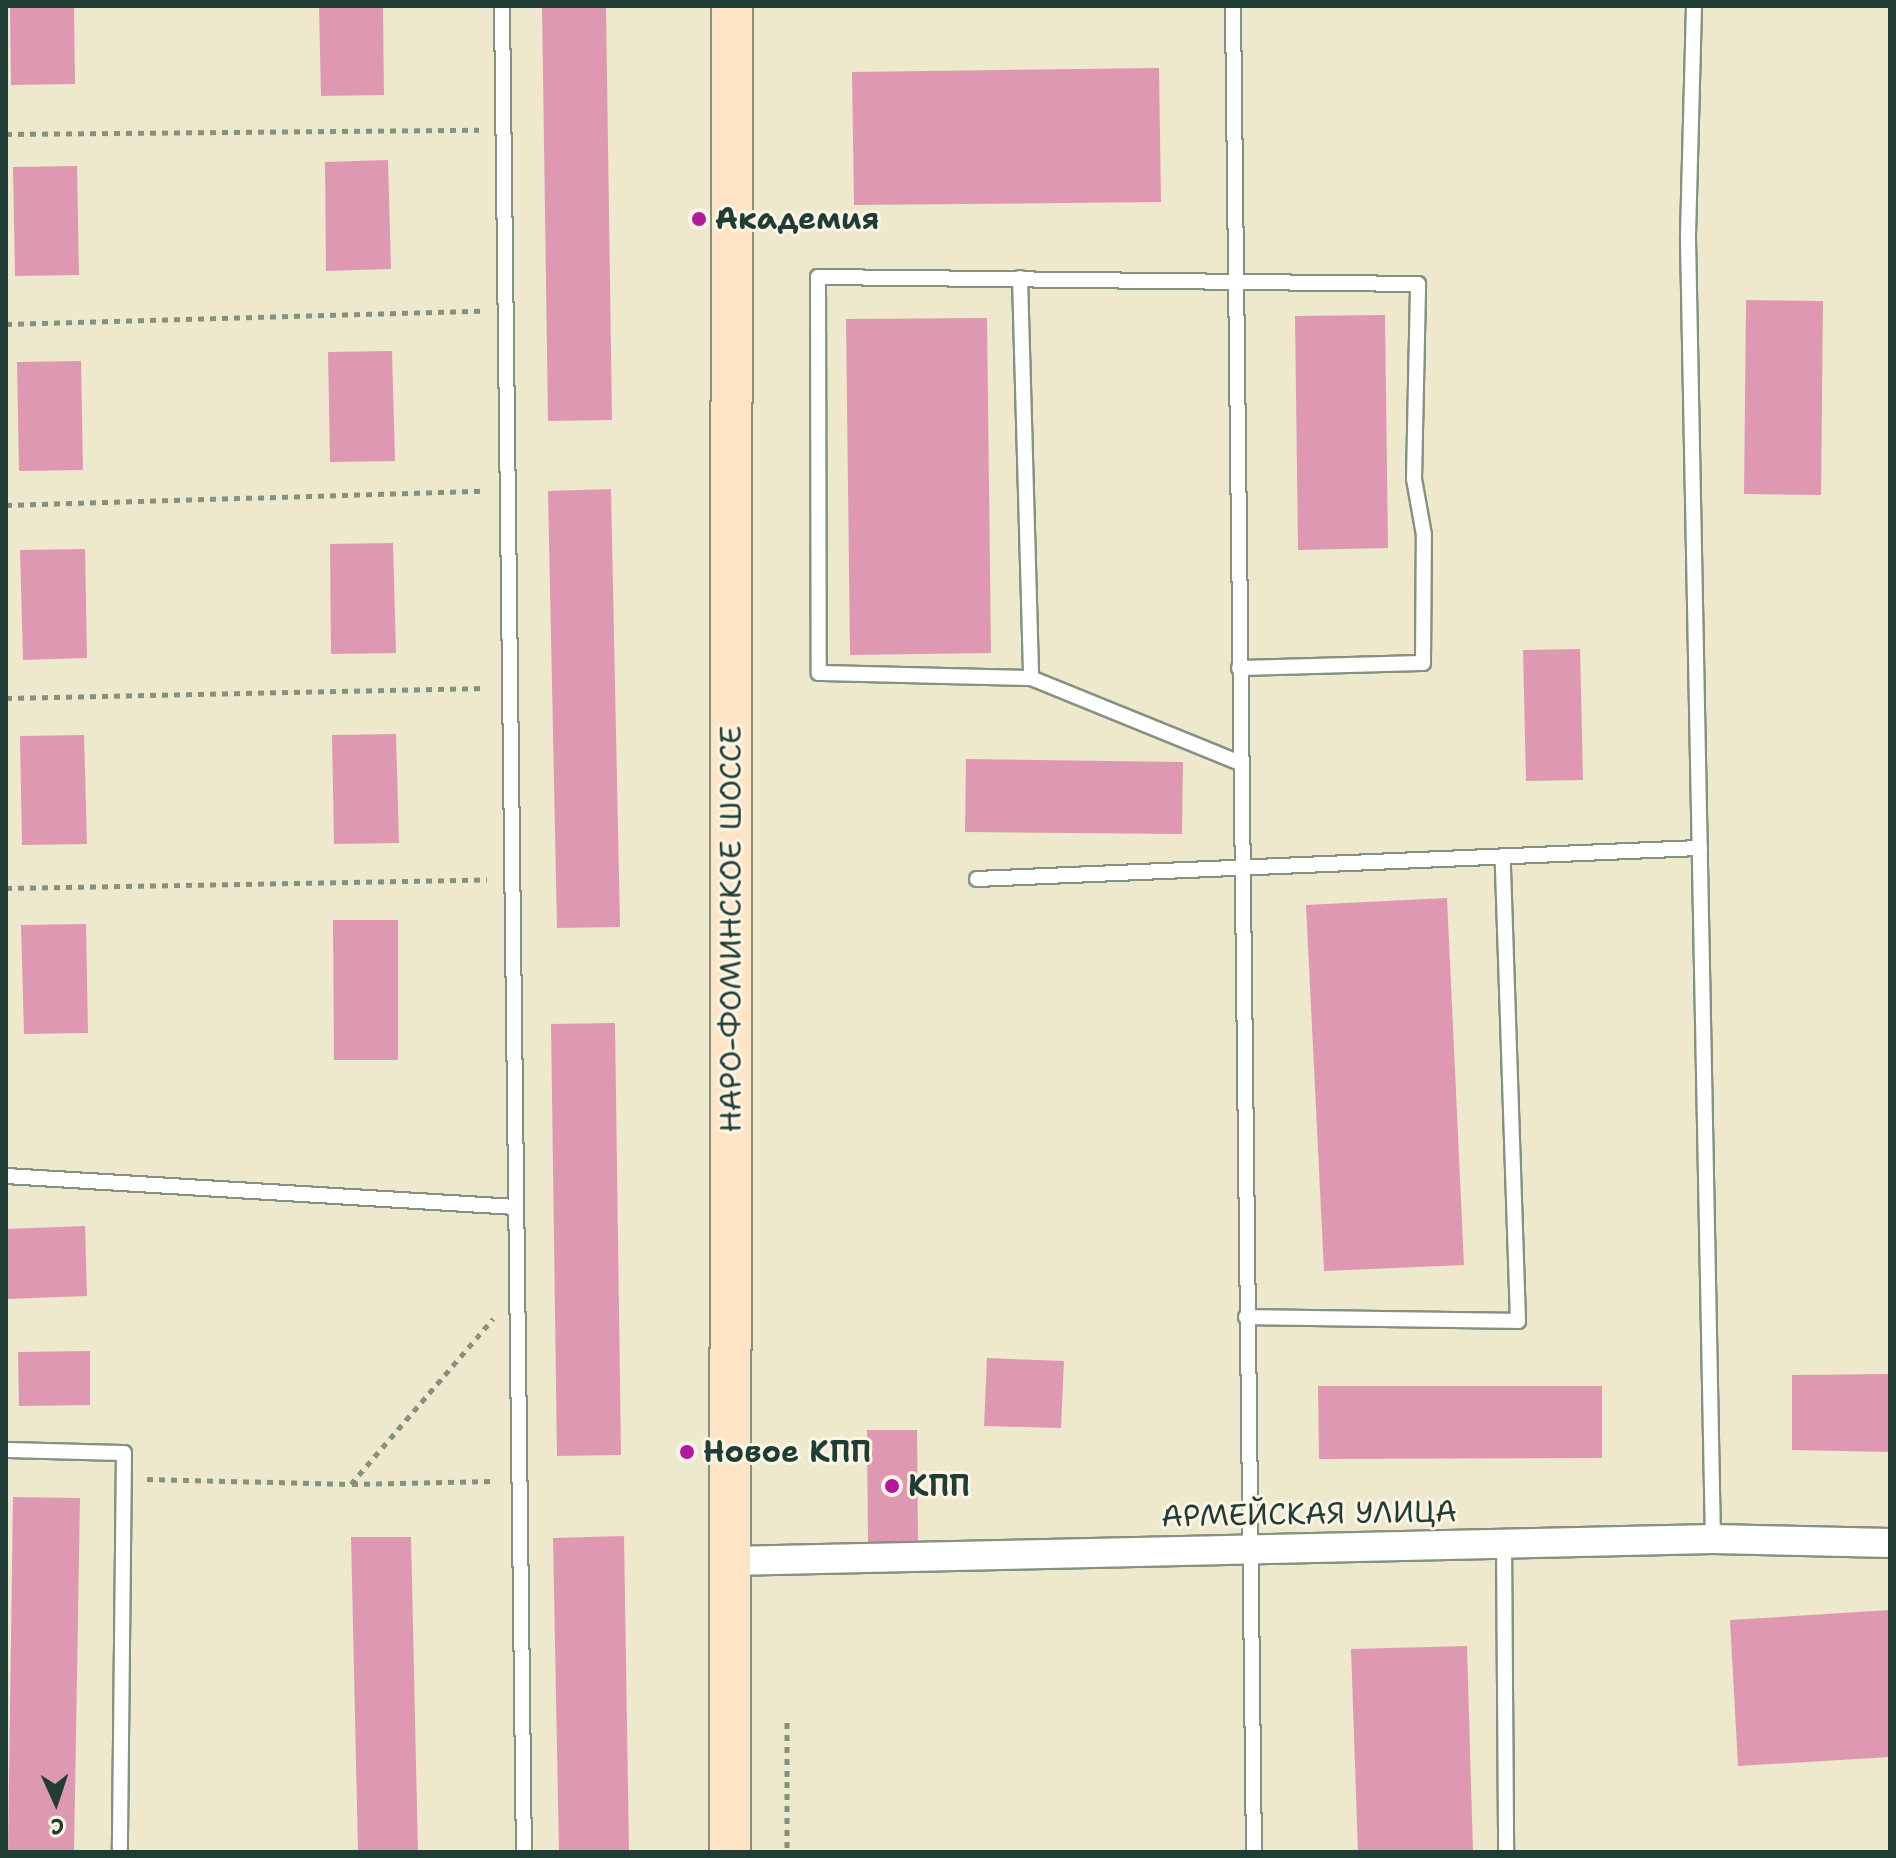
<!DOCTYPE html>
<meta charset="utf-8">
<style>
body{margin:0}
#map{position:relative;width:1896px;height:1858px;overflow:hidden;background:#eee8cc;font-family:"Shantell Sans",sans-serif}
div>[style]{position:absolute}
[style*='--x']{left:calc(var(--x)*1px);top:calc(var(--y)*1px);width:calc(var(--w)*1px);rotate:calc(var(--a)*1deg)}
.building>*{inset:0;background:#df98b1}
.path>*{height:5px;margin-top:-2.5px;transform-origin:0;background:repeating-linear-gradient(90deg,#869280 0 6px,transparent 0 12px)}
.roads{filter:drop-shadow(2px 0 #869280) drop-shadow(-2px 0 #869280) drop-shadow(0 2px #869280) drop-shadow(0 -2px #869280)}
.service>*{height:14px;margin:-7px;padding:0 7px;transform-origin:7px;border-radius:7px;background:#fff}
.minor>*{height:28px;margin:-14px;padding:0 14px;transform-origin:14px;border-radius:14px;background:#fff}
.secondary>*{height:40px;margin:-20px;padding:0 20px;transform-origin:20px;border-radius:20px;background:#ffe4c6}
.dots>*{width:22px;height:22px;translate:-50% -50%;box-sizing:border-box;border:4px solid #fcf5e5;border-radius:50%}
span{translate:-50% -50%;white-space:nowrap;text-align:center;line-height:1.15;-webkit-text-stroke:6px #fcf5e5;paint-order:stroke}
.poi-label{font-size:30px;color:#1f3d34;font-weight:700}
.left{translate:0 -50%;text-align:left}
.street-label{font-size:30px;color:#1f3d34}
.frame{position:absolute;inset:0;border:8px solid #1f3d34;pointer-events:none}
.north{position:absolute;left:16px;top:1762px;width:80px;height:80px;-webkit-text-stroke:6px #fcf5e5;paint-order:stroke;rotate:177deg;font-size:22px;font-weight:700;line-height:32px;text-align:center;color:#1f3d34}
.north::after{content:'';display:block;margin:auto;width:28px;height:36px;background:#1f3d34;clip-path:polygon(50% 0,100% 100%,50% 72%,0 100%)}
</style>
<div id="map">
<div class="building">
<i style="clip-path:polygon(10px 6px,74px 6px,75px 84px,11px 85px)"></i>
<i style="clip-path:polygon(319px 6px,383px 6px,384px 95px,321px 96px)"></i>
<i style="clip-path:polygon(542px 6px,606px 6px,612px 420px,548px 421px)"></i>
<i style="clip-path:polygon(1159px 68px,1161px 202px,854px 205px,852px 72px)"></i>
<i style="clip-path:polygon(388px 160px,391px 269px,326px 271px,325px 162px)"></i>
<i style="clip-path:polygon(77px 166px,79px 275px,15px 276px,13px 167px)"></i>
<i style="clip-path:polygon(1746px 300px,1823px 301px,1821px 495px,1744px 494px)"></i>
<i style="clip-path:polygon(1385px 315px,1388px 548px,1298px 550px,1295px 316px)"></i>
<i style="clip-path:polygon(987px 318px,991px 653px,850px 655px,846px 319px)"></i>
<i style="clip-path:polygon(392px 351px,395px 461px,330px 462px,328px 352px)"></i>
<i style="clip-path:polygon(81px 361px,83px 470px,19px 471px,17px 362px)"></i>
<i style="clip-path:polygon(611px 489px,620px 927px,557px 928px,548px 491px)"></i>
<i style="clip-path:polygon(393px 543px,396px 653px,331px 654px,330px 544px)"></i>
<i style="clip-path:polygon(85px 549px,87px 658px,23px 660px,20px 550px)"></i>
<i style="clip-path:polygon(1580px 649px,1583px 780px,1526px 781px,1523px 650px)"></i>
<i style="clip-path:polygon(396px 734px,399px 843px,334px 844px,332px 735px)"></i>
<i style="clip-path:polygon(84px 735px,87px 844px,22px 845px,20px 736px)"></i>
<i style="clip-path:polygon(966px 759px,1183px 762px,1182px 834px,965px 832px)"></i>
<i style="clip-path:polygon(1447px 898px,1464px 1265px,1324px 1271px,1306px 905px)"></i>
<i style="clip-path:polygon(333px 920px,398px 920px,398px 1060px,334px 1060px)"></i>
<i style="clip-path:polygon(86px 924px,88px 1033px,24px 1034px,21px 925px)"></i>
<i style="clip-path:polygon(615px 1023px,621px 1455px,557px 1456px,551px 1024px)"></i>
<i style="clip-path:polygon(85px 1226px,87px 1296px,6px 1299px,6px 1229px)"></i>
<i style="clip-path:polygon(90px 1351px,90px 1405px,19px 1406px,18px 1352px)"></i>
<i style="clip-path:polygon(987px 1358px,1064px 1361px,1061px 1428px,984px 1426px)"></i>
<i style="clip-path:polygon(1890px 1374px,1890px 1452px,1792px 1450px,1792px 1375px)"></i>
<i style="clip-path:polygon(1318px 1386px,1602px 1386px,1602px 1458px,1319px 1459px)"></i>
<i style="clip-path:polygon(867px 1430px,917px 1430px,918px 1542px,868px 1542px)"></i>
<i style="clip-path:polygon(13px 1497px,80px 1498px,74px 1852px,8px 1852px)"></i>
<i style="clip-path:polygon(624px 1536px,629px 1852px,559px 1852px,553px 1538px)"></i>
<i style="clip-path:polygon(351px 1537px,411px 1537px,418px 1852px,358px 1852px)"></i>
<i style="clip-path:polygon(1890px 1610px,1890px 1757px,1738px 1766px,1730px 1620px)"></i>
<i style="clip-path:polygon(1467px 1646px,1473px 1852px,1358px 1852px,1351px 1649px)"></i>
</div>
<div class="path">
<i style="--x:6;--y:134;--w:473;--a:-0.5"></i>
<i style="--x:6;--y:324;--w:475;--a:-1.6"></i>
<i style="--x:6;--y:505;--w:477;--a:-1.7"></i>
<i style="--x:6;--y:698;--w:479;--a:-1.2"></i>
<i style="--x:6;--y:888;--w:481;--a:-1"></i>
<i style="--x:147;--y:1479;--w:204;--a:1.4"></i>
<i style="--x:351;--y:1484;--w:218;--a:-49.3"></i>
<i style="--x:352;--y:1484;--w:142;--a:-1.2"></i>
<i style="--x:787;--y:1722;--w:130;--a:90"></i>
</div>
<div class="roads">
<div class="service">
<i style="--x:502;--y:6;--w:1846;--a:89.32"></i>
<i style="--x:1233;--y:6;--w:1846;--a:89.35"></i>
<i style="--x:1694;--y:6;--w:233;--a:91.5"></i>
<i style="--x:1688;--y:239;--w:1300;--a:88.9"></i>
<i style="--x:1020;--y:278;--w:400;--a:88.4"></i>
<i style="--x:1239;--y:668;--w:184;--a:-1.6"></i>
<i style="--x:1423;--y:663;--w:128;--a:-89.6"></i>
<i style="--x:1424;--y:535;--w:57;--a:-100.1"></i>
<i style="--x:1414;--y:479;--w:195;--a:-88.8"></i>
<i style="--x:1418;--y:284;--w:600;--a:-179.33"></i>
<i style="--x:818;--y:277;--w:396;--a:89.9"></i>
<i style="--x:819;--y:673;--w:212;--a:1.4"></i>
<i style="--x:1031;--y:678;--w:226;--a:22.1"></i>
<i style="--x:977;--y:879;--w:724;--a:-2.46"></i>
<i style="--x:6;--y:1176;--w:511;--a:3.48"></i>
<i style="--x:1246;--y:1317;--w:272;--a:0.8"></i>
<i style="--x:1518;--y:1321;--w:464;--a:-91.9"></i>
<i style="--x:6;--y:1450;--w:118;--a:1.5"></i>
<i style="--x:124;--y:1453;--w:399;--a:90.6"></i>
<i style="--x:1504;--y:1543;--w:309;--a:89.6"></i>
</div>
<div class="minor">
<i style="--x:730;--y:1561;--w:983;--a:-1.28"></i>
<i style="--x:1713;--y:1539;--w:177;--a:1.3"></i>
</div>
<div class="secondary">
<i style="--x:730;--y:1852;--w:1846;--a:-89.94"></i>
</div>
</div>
<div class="dots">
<i style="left:699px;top:219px;background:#b5179e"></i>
<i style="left:687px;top:1452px;background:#b5179e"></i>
<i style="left:892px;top:1486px;background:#b5179e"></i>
</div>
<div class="poi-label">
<span class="left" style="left:715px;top:219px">Академия</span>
<span class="left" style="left:703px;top:1452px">Новое КПП</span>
<span class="left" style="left:908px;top:1486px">КПП</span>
</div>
<div class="street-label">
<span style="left:731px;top:929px;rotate:-90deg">НАРО-ФОМИНСКОЕ ШОССЕ</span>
<span style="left:1309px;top:1514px;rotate:-1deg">АРМЕЙСКАЯ УЛИЦА</span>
</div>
<div class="frame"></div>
<div class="north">С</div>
</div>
